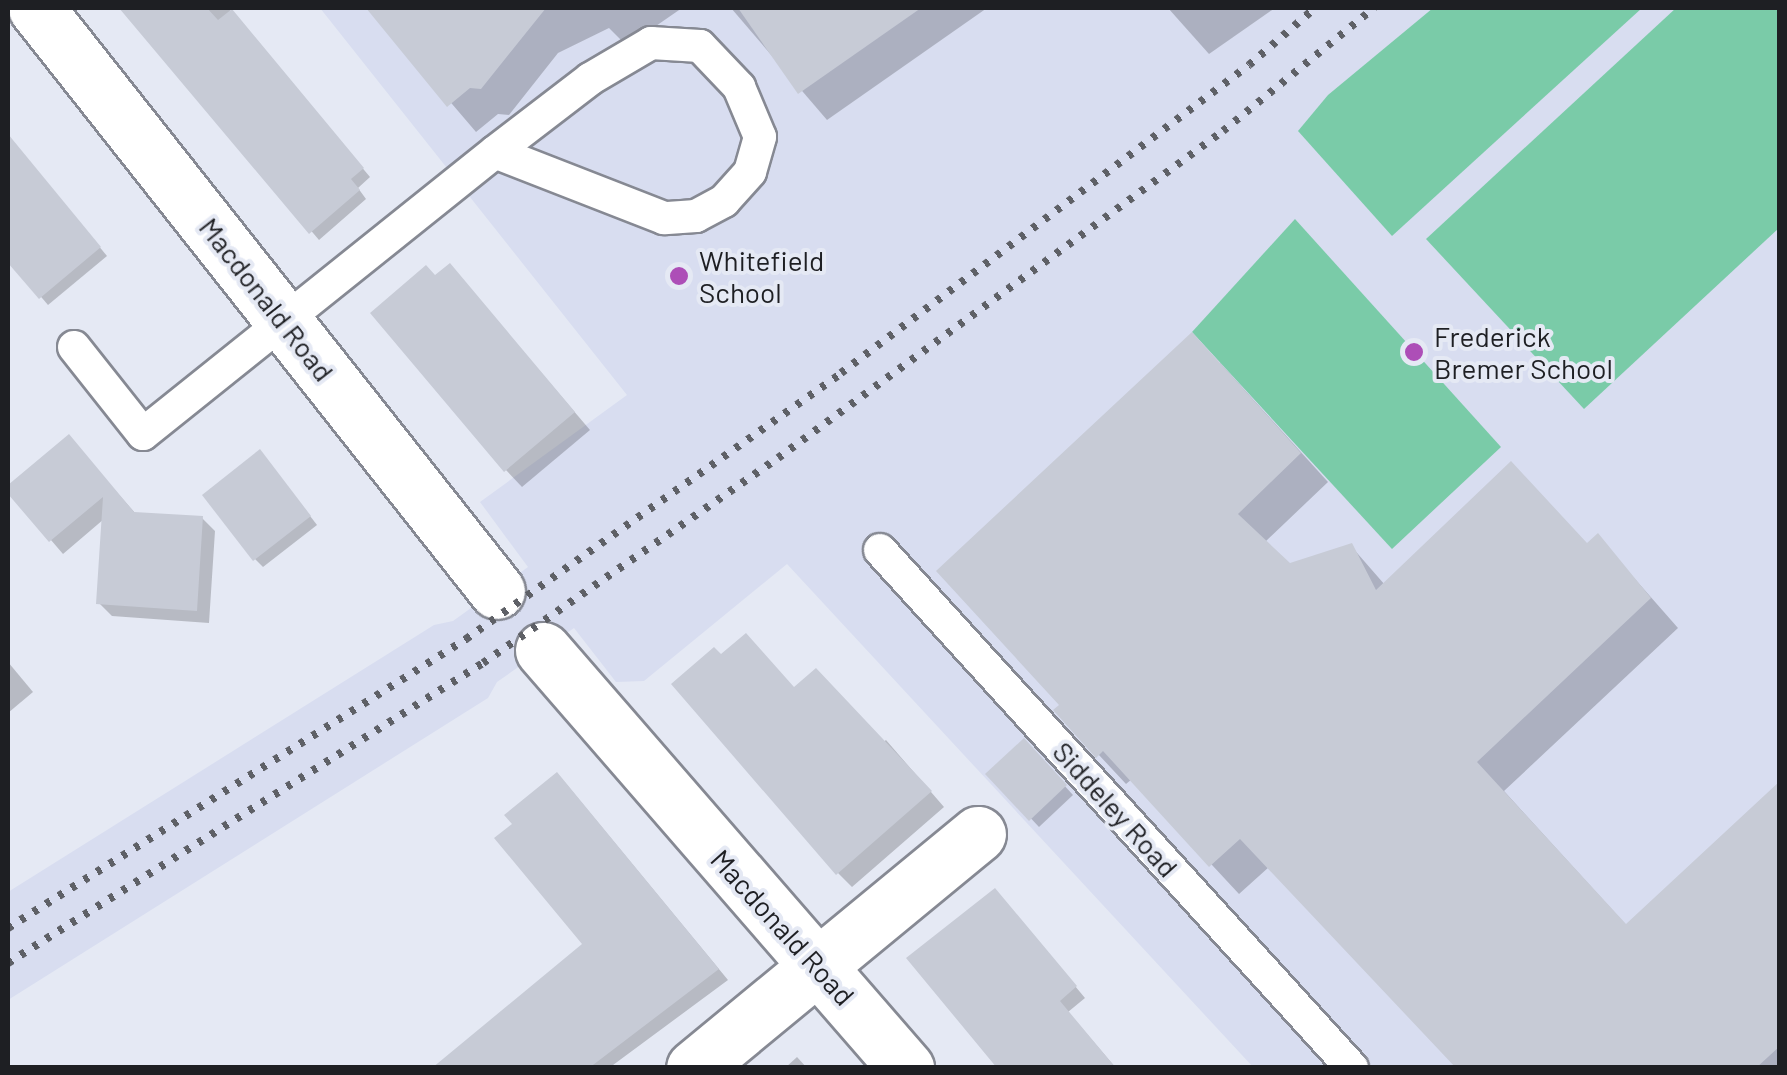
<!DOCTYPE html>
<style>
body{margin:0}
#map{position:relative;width:1787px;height:1075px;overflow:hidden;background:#e5e9f4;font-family:Barlow,sans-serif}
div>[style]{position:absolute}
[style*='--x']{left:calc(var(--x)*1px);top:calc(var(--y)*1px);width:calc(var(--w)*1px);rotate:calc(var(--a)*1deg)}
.built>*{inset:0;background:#d8ddf0}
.green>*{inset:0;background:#7acba8}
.shadow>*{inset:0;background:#0003}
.building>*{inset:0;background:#c7cbd6}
.roads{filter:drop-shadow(2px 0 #868993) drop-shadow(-2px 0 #868993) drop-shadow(0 2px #868993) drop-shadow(0 -2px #868993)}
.lane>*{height:32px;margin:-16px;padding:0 16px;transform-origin:16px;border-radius:16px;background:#fff}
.street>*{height:55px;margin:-27.5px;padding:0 27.5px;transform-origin:27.5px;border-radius:27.5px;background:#fff}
.rail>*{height:8px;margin-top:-4px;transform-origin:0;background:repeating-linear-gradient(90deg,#5e6066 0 5px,transparent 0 15px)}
.dots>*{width:28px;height:28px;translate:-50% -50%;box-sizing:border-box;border:5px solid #e5e9f4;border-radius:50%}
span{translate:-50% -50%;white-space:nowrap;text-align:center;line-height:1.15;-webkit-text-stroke:8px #e5e9f4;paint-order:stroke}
.poi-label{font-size:28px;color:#1e1f23}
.left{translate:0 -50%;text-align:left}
.street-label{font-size:28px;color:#1e1f23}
.frame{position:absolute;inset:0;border:10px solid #1e1f23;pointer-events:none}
</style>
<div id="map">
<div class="built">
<i style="clip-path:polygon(320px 8px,1779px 8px,1779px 1067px,1253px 1067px,787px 564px,644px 681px,616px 682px,574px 628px,497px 682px,488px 698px,8px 1000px,8px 892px,434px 625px,453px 621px,528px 567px,480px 502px,627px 395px)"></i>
</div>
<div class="green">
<i style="clip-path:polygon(1433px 8px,1642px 8px,1392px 236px,1298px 131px,1328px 95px)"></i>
<i style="clip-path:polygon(1676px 8px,1779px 8px,1779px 228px,1584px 409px,1426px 239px)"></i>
<i style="clip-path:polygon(1295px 219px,1501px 447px,1392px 549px,1192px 332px)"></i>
</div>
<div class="shadow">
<i style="clip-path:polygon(122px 8px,228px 8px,370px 177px,358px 188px,366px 199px,319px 240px)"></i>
<i style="clip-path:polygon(370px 8px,682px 8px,627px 46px,609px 28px,558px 53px,509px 115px,498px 114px,476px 132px)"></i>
<i style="clip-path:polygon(731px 8px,987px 8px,827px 120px)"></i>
<i style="clip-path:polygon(1168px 8px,1275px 8px,1209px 54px)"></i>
<i style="clip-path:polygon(8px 136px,107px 256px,48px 305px,8px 258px)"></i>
<i style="clip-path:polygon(450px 266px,590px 430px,522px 487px,506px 470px,436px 278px)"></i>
<i style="clip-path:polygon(1220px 363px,1328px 482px,1265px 542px,1290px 565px,1351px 546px,1385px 585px,1588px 545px,1598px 537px,1678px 628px,1504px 791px,1627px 926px,1780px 784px,1780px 1068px,1459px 1068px,1269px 867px,1239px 894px,1132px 779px,1126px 784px,1057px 710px)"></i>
<i style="clip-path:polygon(68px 437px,136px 514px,202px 518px,215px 531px,209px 623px,112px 616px,99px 603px,104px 519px,63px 554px,8px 490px)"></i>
<i style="clip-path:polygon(268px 461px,317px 525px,263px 567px,255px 559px)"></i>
<i style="clip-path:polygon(721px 657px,795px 689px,882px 743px,886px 740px,944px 807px,852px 887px,838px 873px)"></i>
<i style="clip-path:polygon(8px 662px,33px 692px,8px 713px)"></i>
<i style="clip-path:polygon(1024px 741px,1073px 795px,1039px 827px,989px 774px)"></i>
<i style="clip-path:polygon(567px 785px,728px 980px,609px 1068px,436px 1068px,585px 944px)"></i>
<i style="clip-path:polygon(1004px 901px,1085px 998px,1068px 1012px,1116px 1068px,1001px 1068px)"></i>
<i style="clip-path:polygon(797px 1057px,807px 1068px,785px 1068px)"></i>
</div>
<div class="building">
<i style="clip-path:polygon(119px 8px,207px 8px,218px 20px,232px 9px,364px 168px,351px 179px,360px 190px,309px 234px)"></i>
<i style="clip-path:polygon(366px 8px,546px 8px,481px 89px,470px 88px,447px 107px)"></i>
<i style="clip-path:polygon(738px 8px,921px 8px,798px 94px)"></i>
<i style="clip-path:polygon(8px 134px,101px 247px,39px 299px,8px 263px)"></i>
<i style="clip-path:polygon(450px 263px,575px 412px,504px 472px,370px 313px,426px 265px,435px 275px)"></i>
<i style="clip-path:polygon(1192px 332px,1301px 453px,1238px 514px,1290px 563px,1352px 543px,1376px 590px,1511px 461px,1587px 543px,1598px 533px,1651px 598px,1477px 762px,1626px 924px,1780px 781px,1780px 1046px,1756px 1068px,1456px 1068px,1240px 839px,1209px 867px,1103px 751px,1096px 758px,1053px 710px,1059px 705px,936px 571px)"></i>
<i style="clip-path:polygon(69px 434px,134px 512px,203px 516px,197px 611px,96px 604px,103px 497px,49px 542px,8px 494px,8px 485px)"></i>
<i style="clip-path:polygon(260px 449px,311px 516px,253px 561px,202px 495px)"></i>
<i style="clip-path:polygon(746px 633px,794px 687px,816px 668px,932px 791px,836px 875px,671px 684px,714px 647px,721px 654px)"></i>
<i style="clip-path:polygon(1024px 738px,1067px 785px,1029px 821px,985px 774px)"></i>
<i style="clip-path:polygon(557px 772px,719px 969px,589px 1068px,432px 1068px,582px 944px,494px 838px,512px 824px,504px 815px)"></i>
<i style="clip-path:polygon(995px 888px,1077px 986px,1060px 1001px,1116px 1068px,997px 1068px,906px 958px)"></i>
</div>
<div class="roads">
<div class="lane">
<i style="--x:74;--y:347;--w:111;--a:51.6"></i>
<i style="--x:143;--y:434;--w:451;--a:-38.7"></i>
<i style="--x:495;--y:152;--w:120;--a:-37.5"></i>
<i style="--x:590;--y:79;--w:71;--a:-30.5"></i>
<i style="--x:651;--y:43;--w:49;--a:3.5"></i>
<i style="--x:700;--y:46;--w:57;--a:46.4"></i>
<i style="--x:739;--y:87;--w:54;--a:67.2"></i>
<i style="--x:760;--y:137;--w:36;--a:106"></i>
<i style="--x:750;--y:172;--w:39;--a:132"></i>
<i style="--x:724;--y:201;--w:32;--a:152"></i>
<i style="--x:696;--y:216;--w:32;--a:176"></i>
<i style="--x:664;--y:218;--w:181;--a:-158.7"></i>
<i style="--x:880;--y:550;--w:701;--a:47.66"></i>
</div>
<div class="street">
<i style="--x:36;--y:8;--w:743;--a:51.67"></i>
<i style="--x:543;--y:650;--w:554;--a:49.03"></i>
<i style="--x:694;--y:1068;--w:368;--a:-39.5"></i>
</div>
</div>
<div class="rail">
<i style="--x:8;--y:928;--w:542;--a:-32.25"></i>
<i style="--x:466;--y:639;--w:460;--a:-35.3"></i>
<i style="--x:841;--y:373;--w:511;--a:-37.05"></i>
<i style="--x:1249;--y:65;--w:87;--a:-40.8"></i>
<i style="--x:8;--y:963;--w:562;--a:-32.28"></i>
<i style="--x:483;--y:663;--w:359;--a:-34.8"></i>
<i style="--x:778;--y:458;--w:552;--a:-36.31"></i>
<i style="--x:1223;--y:131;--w:195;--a:-39.2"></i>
</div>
<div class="dots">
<i style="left:679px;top:276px;background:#ad4eb7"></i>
<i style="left:1414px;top:352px;background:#ad4eb7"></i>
</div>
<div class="poi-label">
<span class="left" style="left:699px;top:276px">Whitefield<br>School</span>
<span class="left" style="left:1434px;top:352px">Frederick<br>Bremer School</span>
</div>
<div class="street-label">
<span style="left:267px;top:299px;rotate:52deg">Macdonald Road</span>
<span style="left:1116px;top:809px;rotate:48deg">Siddeley Road</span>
<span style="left:783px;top:927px;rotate:48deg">Macdonald Road</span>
</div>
<div class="frame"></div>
</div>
